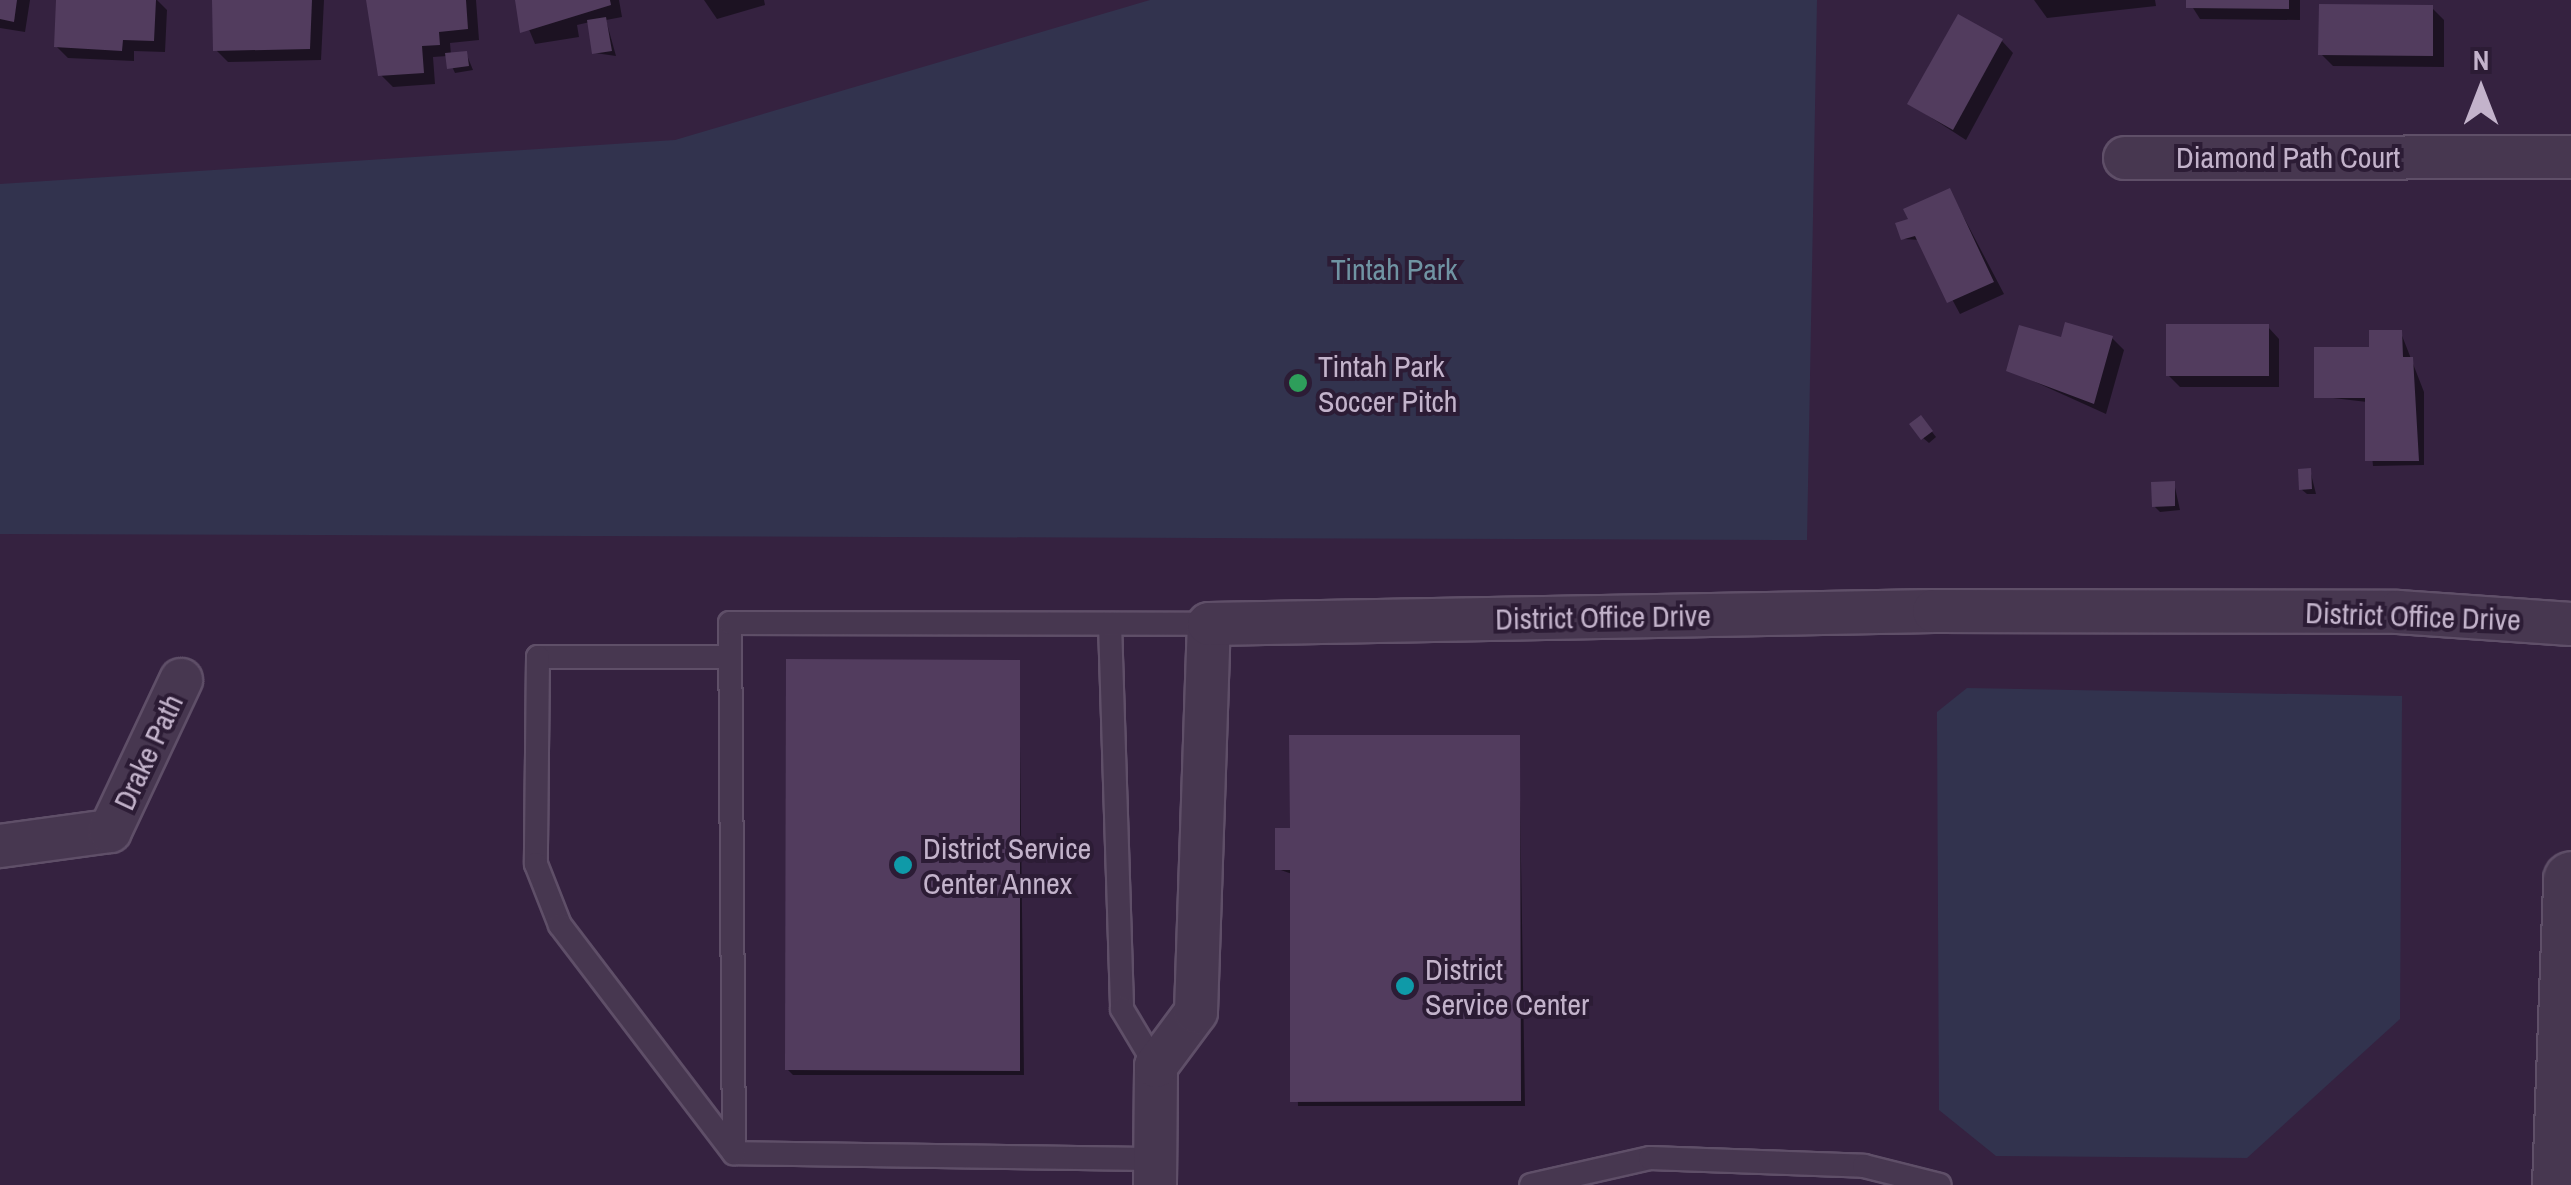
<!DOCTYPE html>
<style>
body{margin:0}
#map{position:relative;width:2571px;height:1185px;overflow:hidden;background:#352240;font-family:"Archivo Narrow",sans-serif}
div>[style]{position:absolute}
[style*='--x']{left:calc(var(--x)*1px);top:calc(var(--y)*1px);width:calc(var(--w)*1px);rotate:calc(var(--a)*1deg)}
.green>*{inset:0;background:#32334e}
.shadow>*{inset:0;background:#0007}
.building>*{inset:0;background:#523c5e}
.roads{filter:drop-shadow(2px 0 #5f4f68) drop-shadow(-2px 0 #5f4f68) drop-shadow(0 2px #5f4f68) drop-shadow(0 -2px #5f4f68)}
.service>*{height:22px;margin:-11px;padding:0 11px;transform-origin:11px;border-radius:11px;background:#473750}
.minor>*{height:42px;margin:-21px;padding:0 21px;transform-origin:21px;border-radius:21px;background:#473750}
.tertiary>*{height:55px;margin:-27.5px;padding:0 27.5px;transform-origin:27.5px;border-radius:27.5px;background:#473750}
.dots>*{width:28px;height:28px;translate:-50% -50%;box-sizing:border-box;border:5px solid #2c1c35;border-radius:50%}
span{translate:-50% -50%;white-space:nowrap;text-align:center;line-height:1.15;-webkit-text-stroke:8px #2c1c35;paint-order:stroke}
.street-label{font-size:30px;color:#c3b3cb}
.park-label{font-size:30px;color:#7094a3}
.poi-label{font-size:30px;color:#c3b3cb}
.left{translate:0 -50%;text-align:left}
.north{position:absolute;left:2431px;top:40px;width:100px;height:100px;-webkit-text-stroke:8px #2c1c35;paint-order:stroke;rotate:0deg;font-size:28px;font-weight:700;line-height:40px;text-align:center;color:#c3b3cb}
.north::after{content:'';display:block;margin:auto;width:35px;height:45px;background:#c3b3cb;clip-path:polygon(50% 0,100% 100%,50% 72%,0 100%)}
</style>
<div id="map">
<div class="green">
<i style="clip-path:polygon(1150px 0,1817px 0,1807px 540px,0 534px,0 184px,675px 140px)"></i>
<i style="clip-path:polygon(1967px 688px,2402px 696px,2400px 1019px,2247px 1158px,1996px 1156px,1939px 1110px,1937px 712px)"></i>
</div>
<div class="shadow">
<i style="clip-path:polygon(0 0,30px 0,25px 32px,0 28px)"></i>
<i style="clip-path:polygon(59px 0,157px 0,167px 10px,165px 52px,134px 51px,134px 61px,68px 58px,56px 46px)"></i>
<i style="clip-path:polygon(214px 0,324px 0,321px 60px,228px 62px,216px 50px)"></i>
<i style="clip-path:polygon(370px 0,476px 0,479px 40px,450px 43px,451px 55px,466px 53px,473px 70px,455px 73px,447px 56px,433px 57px,435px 84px,393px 87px,381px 75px)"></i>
<i style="clip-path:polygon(517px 0,619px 0,622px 17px,606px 20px,616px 56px,595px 53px,590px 22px,577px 25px,579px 37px,535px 44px)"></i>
<i style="clip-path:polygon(704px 0,764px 0,765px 5px,717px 19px)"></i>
<i style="clip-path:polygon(2034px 0,2155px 0,2156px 6px,2047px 18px)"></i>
<i style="clip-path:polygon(2188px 0,2300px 0,2300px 20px,2200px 19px)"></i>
<i style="clip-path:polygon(2432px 8px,2444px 20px,2444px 67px,2333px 66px,2321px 54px)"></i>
<i style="clip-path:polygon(2002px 41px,2013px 53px,1966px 140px,1910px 104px)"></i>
<i style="clip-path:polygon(1950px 191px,2004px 294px,1960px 314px,1920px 240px,1903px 239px,1911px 220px)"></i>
<i style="clip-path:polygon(2268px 327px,2279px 339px,2279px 387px,2180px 387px,2168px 375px)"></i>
<i style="clip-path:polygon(2401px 333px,2424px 392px,2424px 465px,2373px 466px,2367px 402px,2316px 396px)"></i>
<i style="clip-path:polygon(2112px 338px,2124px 350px,2106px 414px,2009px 370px,2063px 340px)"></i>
<i style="clip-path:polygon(1926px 424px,1936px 437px,1929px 443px,1923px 438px)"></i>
<i style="clip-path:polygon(2310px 470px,2316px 494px,2307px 494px,2301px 489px)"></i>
<i style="clip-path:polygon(2174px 483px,2180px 510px,2160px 512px,2154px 506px)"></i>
<i style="clip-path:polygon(1019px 662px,1024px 1075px,793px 1075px,787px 1069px)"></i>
<i style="clip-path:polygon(1519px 737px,1525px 1106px,1298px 1106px,1292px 874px,1278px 869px,1292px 831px)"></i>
</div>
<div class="building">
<i style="clip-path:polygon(0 0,17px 0,14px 22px,0 19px)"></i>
<i style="clip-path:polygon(56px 0,156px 0,154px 41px,123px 40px,122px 51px,54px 47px)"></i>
<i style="clip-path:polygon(212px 0,312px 0,310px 49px,213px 51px)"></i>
<i style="clip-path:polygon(366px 0,466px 0,468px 29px,439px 32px,440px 45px,422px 46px,424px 73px,378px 76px)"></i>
<i style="clip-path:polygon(515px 0,610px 0,611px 5px,520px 33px)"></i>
<i style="clip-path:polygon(2186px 0,2289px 0,2289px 9px,2186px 8px)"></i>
<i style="clip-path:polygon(2319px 4px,2433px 5px,2433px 56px,2318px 55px)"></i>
<i style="clip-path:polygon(1958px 14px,2003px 39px,1953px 130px,1907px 104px)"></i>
<i style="clip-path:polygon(606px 17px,612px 51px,592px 54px,587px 20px)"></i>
<i style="clip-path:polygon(467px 51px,469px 66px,447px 69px,445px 53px)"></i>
<i style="clip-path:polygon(1950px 188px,1994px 282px,1947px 303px,1915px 236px,1901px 240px,1895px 223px,1908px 219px,1903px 209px)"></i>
<i style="clip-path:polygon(2065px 322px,2113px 336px,2094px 404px,2006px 371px,2019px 325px,2061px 337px)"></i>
<i style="clip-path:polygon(2166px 324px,2269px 324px,2269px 376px,2166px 376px)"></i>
<i style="clip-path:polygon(2369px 330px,2402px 330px,2403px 357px,2413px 357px,2419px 461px,2365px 461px,2365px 398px,2314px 398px,2314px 347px,2369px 347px)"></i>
<i style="clip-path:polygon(1921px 415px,1933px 431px,1921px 440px,1909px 424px)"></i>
<i style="clip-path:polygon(2311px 468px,2312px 489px,2299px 490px,2298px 469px)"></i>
<i style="clip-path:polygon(2175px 481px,2175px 506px,2152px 507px,2151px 482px)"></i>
<i style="clip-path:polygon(786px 659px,1020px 660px,1020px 1071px,785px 1070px)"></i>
<i style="clip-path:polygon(1289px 735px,1520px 735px,1521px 1101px,1290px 1102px,1290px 870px,1275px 870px,1275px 828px,1290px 828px)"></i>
</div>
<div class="roads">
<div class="service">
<i style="--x:1110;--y:624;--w:385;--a:88.2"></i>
<i style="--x:1122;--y:1009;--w:66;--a:59.2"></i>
<i style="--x:730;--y:657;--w:192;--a:180"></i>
<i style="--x:538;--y:657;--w:207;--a:90.6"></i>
<i style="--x:536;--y:864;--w:66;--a:68.5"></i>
<i style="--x:560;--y:925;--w:287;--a:52.7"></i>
<i style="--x:1155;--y:1159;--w:421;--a:-179.2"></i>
<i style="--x:734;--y:1153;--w:530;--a:-90.43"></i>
<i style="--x:730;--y:623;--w:479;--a:0.1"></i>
<i style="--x:1531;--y:1185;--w:122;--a:-12.8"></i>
<i style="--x:1650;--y:1158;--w:214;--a:2.1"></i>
<i style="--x:1864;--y:1166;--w:78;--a:14"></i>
</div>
<div class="minor">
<i style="--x:2125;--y:158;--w:446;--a:-0.1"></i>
<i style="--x:0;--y:846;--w:111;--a:-7.8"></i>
<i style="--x:110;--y:831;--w:167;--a:-64.8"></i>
<i style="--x:1155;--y:1185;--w:119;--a:-89.5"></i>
<i style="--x:1156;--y:1066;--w:67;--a:-53.5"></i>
<i style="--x:1196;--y:1012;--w:388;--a:-88.1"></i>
<i style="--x:1209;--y:624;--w:725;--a:-1.03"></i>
<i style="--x:1934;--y:611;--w:464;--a:0.1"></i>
<i style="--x:2398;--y:612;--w:173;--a:4"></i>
</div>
<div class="tertiary">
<i style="--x:2560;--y:1185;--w:306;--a:-87.9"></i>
</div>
</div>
<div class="dots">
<i style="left:1298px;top:383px;background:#2e9e5b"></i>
<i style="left:903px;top:865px;background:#0f9aa8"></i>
<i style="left:1405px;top:986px;background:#0f9aa8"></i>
</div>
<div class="street-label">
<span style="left:2288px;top:157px">Diamond Path Court</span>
<span style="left:2413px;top:616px;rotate:2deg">District Office Drive</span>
<span style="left:1603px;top:617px;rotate:-1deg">District Office Drive</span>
<span style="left:148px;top:752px;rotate:-65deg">Drake Path</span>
</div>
<div class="park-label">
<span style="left:1394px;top:269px">Tintah Park</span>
</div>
<div class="poi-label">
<span class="left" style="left:1318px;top:383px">Tintah Park<br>Soccer Pitch</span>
<span class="left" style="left:923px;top:865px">District Service<br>Center Annex</span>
<span class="left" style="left:1425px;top:986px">District<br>Service Center</span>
</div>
<div class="north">N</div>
</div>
